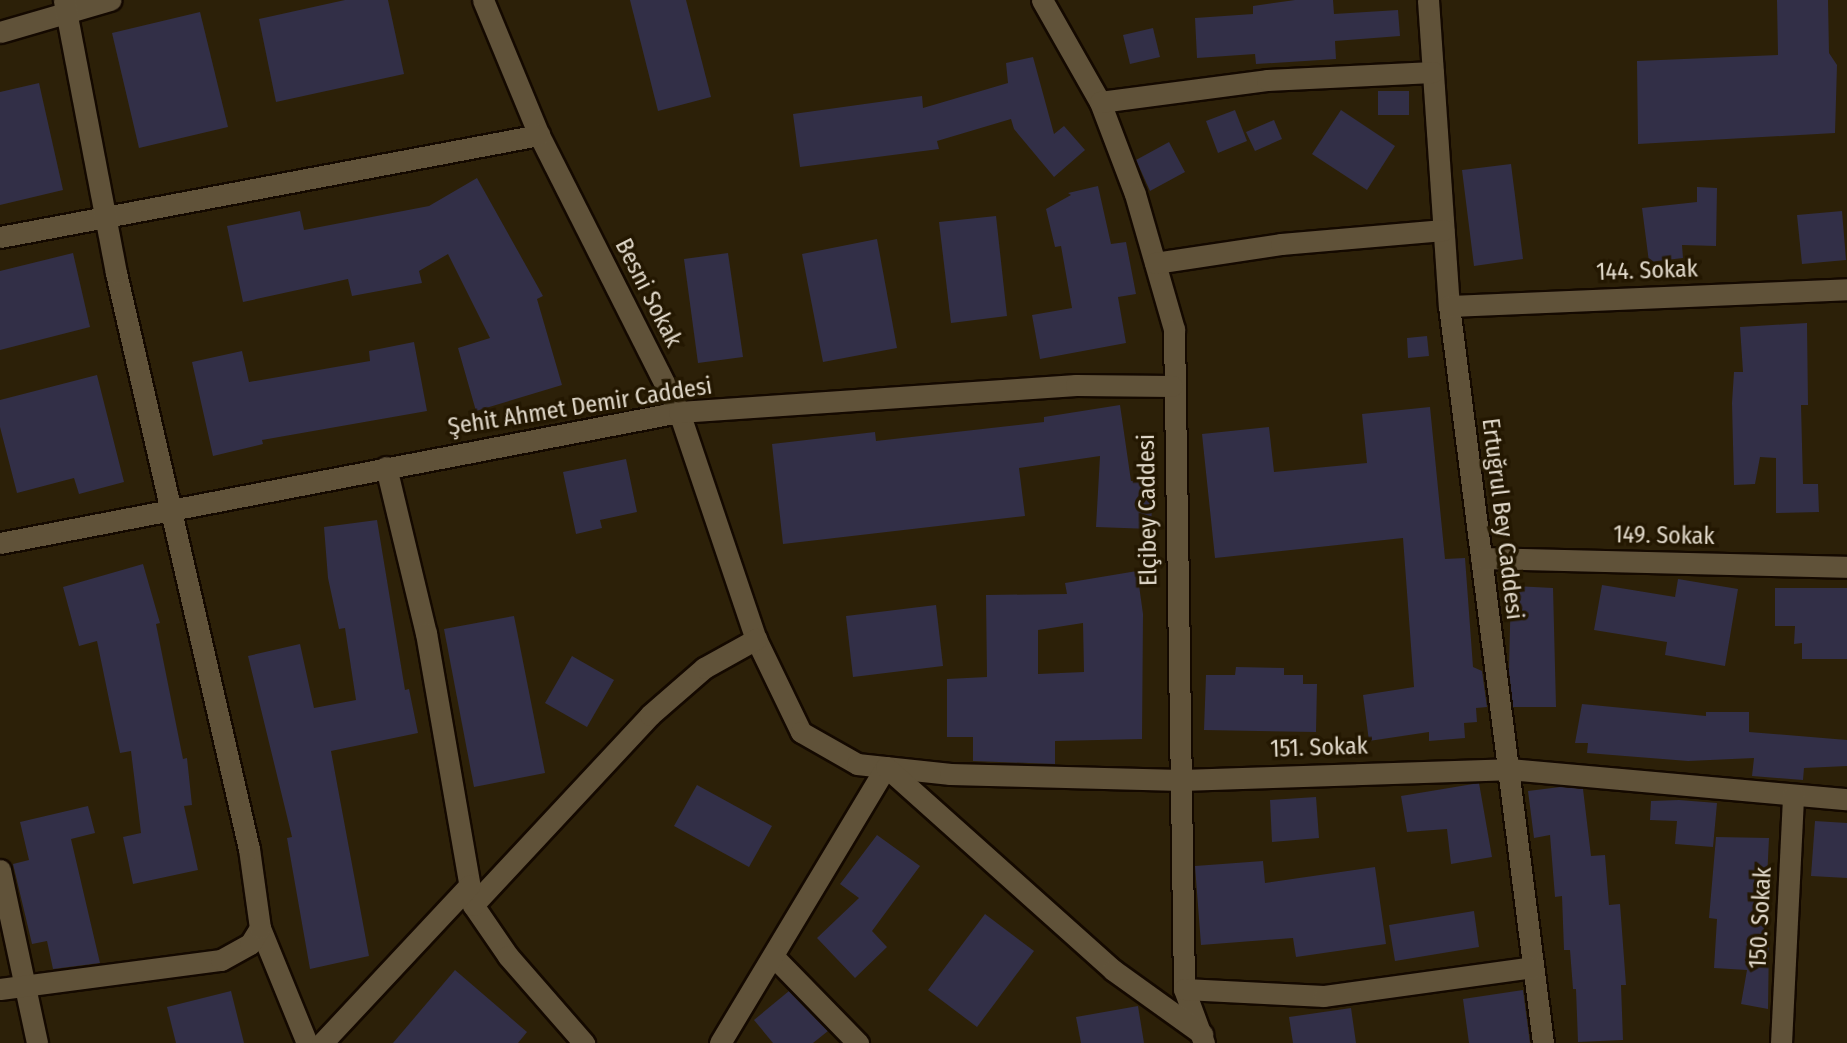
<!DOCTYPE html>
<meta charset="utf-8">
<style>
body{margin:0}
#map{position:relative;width:1847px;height:1043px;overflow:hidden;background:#2c2008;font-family:"Fira Sans Condensed",sans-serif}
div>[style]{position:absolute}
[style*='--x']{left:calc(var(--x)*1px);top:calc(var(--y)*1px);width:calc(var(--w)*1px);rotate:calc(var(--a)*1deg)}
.building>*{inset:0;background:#322f47}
.roads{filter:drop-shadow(2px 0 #140900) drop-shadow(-2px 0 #140900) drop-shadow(0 2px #140900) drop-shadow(0 -2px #140900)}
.minor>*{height:21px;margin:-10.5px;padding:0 10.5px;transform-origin:10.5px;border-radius:10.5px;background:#605239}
span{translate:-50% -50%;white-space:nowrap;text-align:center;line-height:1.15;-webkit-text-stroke:7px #231701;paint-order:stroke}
.street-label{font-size:24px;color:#e1d9ca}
</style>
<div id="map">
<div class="building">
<i style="clip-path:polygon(345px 0,388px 0,404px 74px,276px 102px,259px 19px)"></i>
<i style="clip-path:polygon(630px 0,686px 0,711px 97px,658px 111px)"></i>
<i style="clip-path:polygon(1295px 0,1333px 0,1334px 14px,1398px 10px,1400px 36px,1335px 41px,1336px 59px,1256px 64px,1255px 54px,1197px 58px,1195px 18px,1253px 14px,1253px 6px)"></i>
<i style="clip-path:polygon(1777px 0,1828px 0,1829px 53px,1837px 65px,1835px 133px,1638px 144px,1637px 61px,1778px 55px)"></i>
<i style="clip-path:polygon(200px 12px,228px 127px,139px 148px,112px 33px)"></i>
<i style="clip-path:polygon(1153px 28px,1160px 57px,1130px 64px,1123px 35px)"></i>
<i style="clip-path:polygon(1033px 57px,1054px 134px,1064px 126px,1085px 150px,1054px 177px,1014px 129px,1011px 119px,937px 141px,939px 149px,800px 167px,793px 114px,922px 96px,923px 108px,1008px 83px,1006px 63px)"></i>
<i style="clip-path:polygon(39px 83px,63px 190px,0 205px,0 92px)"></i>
<i style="clip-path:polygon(1378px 91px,1409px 91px,1409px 115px,1378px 115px)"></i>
<i style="clip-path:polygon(1235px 110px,1247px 141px,1218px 153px,1206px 121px)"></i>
<i style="clip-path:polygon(1341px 110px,1395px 146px,1367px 190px,1312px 154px)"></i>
<i style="clip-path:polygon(1274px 120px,1282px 139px,1255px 151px,1246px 132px)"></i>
<i style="clip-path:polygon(1169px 142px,1185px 172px,1150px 191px,1136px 160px)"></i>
<i style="clip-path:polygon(1511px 164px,1523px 259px,1474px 266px,1462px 170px)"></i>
<i style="clip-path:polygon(477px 178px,543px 296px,537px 299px,562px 385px,476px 411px,458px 348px,490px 338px,448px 254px,419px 271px,422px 283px,352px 296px,348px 279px,243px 302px,227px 226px,300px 211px,304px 230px,429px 206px)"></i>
<i style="clip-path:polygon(1098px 186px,1111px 244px,1126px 242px,1136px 294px,1118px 297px,1126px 343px,1040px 359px,1032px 315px,1072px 308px,1061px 246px,1055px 247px,1046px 209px,1071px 195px,1068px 193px)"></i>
<i style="clip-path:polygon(1697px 187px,1717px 188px,1716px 246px,1682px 245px,1683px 258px,1649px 262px,1642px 208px,1697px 202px)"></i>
<i style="clip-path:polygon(1842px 211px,1846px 260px,1802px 264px,1797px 215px)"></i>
<i style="clip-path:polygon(996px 216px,1007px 316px,951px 323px,939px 222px)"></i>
<i style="clip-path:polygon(877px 239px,897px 348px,823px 362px,802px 254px)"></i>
<i style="clip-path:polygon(73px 253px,90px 327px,0 350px,0 271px)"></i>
<i style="clip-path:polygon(728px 253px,743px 357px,698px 363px,684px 259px)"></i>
<i style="clip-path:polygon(1807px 323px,1808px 405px,1801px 405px,1803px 484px,1818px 484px,1819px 512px,1776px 513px,1776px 458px,1760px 457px,1755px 484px,1734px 485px,1732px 403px,1734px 372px,1743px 372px,1740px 327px)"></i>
<i style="clip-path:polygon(1427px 336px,1429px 356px,1408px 358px,1407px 338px)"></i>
<i style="clip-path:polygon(414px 342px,427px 411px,262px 440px,263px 444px,213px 456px,192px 362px,242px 351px,249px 382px,370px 361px,369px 351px)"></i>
<i style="clip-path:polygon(97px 375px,124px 482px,79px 494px,74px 478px,17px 493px,0 427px,0 400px)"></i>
<i style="clip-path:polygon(1120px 405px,1131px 481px,1153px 482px,1151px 529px,1096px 527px,1100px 456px,1019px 468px,1025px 516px,783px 544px,772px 444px,875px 432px,876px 441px,1044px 422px,1044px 417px)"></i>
<i style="clip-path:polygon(1430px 407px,1445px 559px,1465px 558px,1473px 667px,1482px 671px,1487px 707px,1476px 708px,1477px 722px,1464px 723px,1465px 738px,1429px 741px,1429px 732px,1369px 741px,1363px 695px,1414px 687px,1403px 538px,1215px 558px,1202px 434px,1269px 427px,1274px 472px,1367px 463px,1362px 414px)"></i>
<i style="clip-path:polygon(626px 459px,637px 512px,600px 520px,602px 528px,576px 534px,563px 472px)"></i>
<i style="clip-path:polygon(377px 520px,405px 690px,409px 689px,418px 733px,331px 751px,369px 956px,310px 969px,287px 838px,292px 837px,248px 656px,300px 644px,314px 708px,356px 700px,345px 628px,339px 629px,328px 578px,324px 527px)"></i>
<i style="clip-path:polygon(143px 564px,160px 623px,156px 624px,183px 759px,187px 758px,192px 805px,184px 806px,198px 870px,133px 884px,123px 837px,141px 833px,131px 751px,120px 753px,97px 641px,79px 646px,63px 587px)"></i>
<i style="clip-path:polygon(evenodd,1137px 571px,1143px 614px,1142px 739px,1055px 741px,1055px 764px,973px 761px,973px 737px,947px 737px,947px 679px,987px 677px,986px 595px,1067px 594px,1065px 583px,1137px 571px,1083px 623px,1084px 672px,1038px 674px,1038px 630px,1083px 623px)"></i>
<i style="clip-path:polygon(1678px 579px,1738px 589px,1725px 666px,1665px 655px,1667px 642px,1594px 630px,1602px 585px,1675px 597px)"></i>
<i style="clip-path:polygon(1511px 586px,1553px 588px,1556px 707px,1513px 707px,1509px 671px)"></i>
<i style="clip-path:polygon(1775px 588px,1847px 588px,1847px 659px,1802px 659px,1802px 643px,1794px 644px,1795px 626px,1775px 626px)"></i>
<i style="clip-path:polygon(936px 605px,943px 666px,853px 677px,846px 616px)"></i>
<i style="clip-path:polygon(514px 616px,545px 773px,474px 787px,444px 629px)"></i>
<i style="clip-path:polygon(572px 656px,614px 680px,587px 727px,545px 703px)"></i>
<i style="clip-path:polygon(1236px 667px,1284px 668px,1284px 675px,1303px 675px,1303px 684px,1317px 684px,1316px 732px,1204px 730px,1206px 675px,1235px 675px)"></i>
<i style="clip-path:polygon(1582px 704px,1706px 716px,1706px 712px,1749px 712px,1749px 732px,1847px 740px,1847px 766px,1804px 768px,1803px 780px,1752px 776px,1754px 758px,1688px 761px,1587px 753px,1588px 743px,1575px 743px)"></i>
<i style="clip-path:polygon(1479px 783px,1492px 857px,1451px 864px,1447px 829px,1407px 832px,1401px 796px)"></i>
<i style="clip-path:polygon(697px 785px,772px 826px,749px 867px,674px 826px)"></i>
<i style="clip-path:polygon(1560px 787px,1583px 789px,1591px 856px,1605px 855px,1609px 905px,1620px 904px,1626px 985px,1621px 985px,1623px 1040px,1578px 1042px,1576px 989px,1573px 989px,1570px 950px,1564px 950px,1562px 896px,1555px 897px,1550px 835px,1534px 838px,1528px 791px)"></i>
<i style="clip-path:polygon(1316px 797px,1319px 838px,1272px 842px,1270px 800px)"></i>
<i style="clip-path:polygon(1679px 800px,1717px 803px,1713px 847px,1675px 844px,1677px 821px,1650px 820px,1651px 801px)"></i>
<i style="clip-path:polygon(88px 806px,95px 833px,71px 839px,100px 963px,53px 969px,47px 941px,32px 944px,13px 864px,29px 860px,20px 822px)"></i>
<i style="clip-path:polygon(1815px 821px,1847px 823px,1847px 878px,1811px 876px)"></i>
<i style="clip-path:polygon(877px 835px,920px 866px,872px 931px,887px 947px,855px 978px,817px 938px,859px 898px,840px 884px)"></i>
<i style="clip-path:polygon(1716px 837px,1769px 838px,1764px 940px,1769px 940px,1768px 1009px,1741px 1004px,1747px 970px,1714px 968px,1717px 919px,1709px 918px)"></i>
<i style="clip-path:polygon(1263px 861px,1265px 883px,1375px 867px,1386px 944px,1296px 957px,1293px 938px,1201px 945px,1195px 866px)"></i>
<i style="clip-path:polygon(1474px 911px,1479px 947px,1395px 961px,1389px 925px)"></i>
<i style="clip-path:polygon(985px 914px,1034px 951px,977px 1027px,928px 990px)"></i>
<i style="clip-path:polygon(455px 970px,527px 1032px,518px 1043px,393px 1043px)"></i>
<i style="clip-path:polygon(1523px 990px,1530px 1043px,1469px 1043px,1463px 999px)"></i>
<i style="clip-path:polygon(231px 991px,244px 1043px,176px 1043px,167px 1007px)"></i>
<i style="clip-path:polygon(789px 991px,828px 1031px,813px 1043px,773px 1043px,754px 1020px)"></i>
<i style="clip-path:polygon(1138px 1006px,1144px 1043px,1081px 1043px,1076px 1017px)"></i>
<i style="clip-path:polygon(1351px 1008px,1356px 1043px,1293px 1043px,1289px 1017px)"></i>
</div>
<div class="roads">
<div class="minor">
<i style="--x:483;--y:0;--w:146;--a:67.5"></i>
<i style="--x:539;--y:135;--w:310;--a:63.2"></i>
<i style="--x:679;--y:412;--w:240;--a:71.3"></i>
<i style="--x:756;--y:639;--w:103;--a:64.2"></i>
<i style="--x:801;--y:732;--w:64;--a:29.7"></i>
<i style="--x:857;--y:764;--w:94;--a:6.1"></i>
<i style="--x:950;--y:774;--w:231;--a:1.5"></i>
<i style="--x:1181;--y:780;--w:327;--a:-1.9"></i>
<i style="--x:1508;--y:769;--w:340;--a:5.1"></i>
<i style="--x:1042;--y:0;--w:117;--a:60.4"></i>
<i style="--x:1100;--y:102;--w:98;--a:69.2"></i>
<i style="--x:1135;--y:194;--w:141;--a:73.9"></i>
<i style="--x:1174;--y:329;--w:660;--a:89.13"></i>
<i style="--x:1184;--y:989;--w:58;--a:69.7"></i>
<i style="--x:1428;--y:0;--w:307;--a:86.1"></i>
<i style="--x:1449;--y:306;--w:743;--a:82.73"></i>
<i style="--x:0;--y:32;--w:115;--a:-16.2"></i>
<i style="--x:1100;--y:102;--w:168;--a:-7.5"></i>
<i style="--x:1267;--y:80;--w:166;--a:-2.8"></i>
<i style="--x:0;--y:237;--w:549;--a:-10.72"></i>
<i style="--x:1155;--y:263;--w:127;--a:-8.6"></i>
<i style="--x:1281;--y:244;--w:163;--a:-4.9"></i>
<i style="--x:1449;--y:306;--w:398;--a:-2.4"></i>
<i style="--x:386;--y:467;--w:171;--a:76.5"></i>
<i style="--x:426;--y:633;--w:276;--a:80.2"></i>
<i style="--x:473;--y:905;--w:62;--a:55.5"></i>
<i style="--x:508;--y:956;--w:116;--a:48.9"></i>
<i style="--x:0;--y:543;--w:692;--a:-10.92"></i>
<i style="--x:679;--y:412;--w:398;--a:-3.9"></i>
<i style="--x:1076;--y:385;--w:96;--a:0.6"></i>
<i style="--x:1481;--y:558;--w:366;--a:1.4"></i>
<i style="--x:0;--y:870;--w:177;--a:77.9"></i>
<i style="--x:473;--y:905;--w:260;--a:-47"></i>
<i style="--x:650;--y:715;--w:72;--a:-41"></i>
<i style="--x:704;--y:668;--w:60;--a:-29.1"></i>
<i style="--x:260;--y:928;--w:124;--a:67.8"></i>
<i style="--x:773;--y:956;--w:122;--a:45.7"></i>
<i style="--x:0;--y:989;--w:223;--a:-7.5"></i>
<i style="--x:221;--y:960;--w:33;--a:-29"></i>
<i style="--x:250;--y:944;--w:19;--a:-58"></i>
<i style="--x:260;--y:928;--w:80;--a:-97.9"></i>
<i style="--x:249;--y:849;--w:591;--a:-103"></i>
<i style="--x:116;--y:273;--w:278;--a:-100.8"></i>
<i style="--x:1184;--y:989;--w:140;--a:2.9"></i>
<i style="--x:1324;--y:996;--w:211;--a:-7.9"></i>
<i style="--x:322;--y:1043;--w:216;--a:-46.9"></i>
<i style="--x:720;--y:1043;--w:322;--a:-59"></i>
<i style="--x:886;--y:767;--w:305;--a:41.8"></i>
<i style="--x:1113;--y:970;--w:110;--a:35.7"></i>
<i style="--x:1781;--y:1043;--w:247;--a:-87.2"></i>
</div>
</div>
<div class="street-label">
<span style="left:1647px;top:271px;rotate:-2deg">144. Sokak</span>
<span style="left:648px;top:293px;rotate:63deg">Besni Sokak</span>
<span style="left:580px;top:407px;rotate:-9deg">Şehit Ahmet Demir Caddesi</span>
<span style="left:1148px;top:510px;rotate:-91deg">Elçibey Caddesi</span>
<span style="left:1502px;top:519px;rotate:83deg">Ertuğrul Bey Caddesi</span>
<span style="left:1664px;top:536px;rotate:1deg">149. Sokak</span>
<span style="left:1319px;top:748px;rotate:-2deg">151. Sokak</span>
<span style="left:1761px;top:918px;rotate:-87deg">150. Sokak</span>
</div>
</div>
